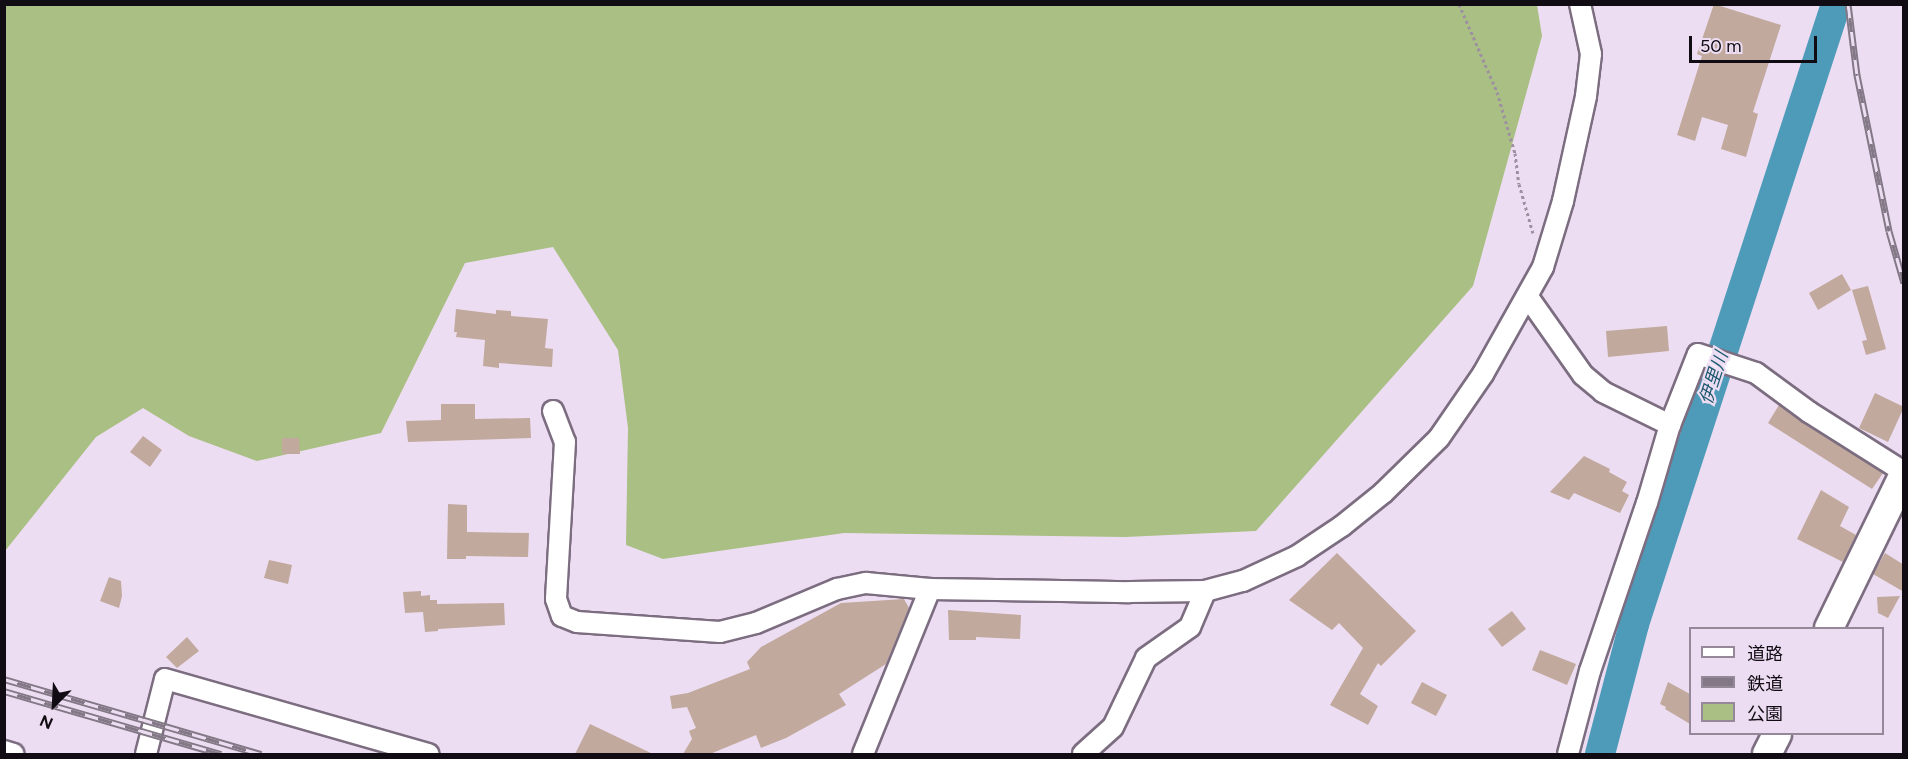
<!DOCTYPE html>
<meta charset="utf-8">
<style>
body{margin:0}
#map{position:relative;width:1908px;height:759px;overflow:hidden;background:#edddf2;font-family:Figtree,"Noto Sans JP",sans-serif}
div>[style]{position:absolute}
[style*='--x']{left:calc(var(--x)*1px);top:calc(var(--y)*1px);width:calc(var(--w)*1px);rotate:calc(var(--a)*1deg)}
.green>*{inset:0;background:#a9bf83}
.river>*{height:30px;margin:-15px;padding:0 15px;transform-origin:15px;border-radius:15px;background:#4e9bb9}
.building>*{inset:0;background:#c1a99d}
.path>*{height:3px;margin-top:-1.5px;transform-origin:0;background:repeating-linear-gradient(90deg,#9d91a1 0 3px,transparent 0 6px)}
.roads{filter:drop-shadow(2px 0 #7c6d80) drop-shadow(-2px 0 #7c6d80) drop-shadow(0 2px #7c6d80) drop-shadow(0 -2px #7c6d80)}
.street>*{height:20px;margin:-10px;padding:0 10px;transform-origin:10px;border-radius:10px;background:#fff}
.secondary>*{height:28px;margin:-14px;padding:0 14px;transform-origin:14px;border-radius:14px;background:#fff}
.rail>*{height:7px;margin-top:-3.5px;transform-origin:0;background:repeating-linear-gradient(90deg,#edddf2 0 14px,#837886 0 28px);box-sizing:border-box;border-block:2px solid #837886}
span{translate:-50% -50%;white-space:nowrap;text-align:center;line-height:1.15;-webkit-text-stroke:4.5px #edddf2;paint-order:stroke}
.water-label{font-size:18px;color:#1b596f;font-style:italic}
.frame{position:absolute;inset:0;border:6px solid #110c13;pointer-events:none}
.legend{position:absolute;left:1689px;top:627px;width:195px;height:108px;box-sizing:border-box;background:#edddf2;border:2px solid #958999;margin:0;padding:8px 10px;list-style:none;font-size:18px;color:#110c13}
.legend li{display:flex;align-items:center;gap:12px;height:30px}
.legend b{width:30px;border:2px solid #958999}
.north{position:absolute;left:24px;top:675px;width:60px;height:60px;-webkit-text-stroke:4px #edddf2;paint-order:stroke;rotate:204deg;font-size:16px;font-weight:700;line-height:24px;text-align:center;color:#110c13}
.north::after{content:'';display:block;margin:auto;width:21px;height:27px;background:#110c13;clip-path:polygon(50% 0,100% 100%,50% 72%,0 100%)}
.scale{position:absolute;left:1689px;top:36px;width:128px;height:27px;box-sizing:border-box;border:3px solid #110c13;border-top:0;padding-left:8px;font-size:18px;line-height:21px;white-space:nowrap;color:#110c13;-webkit-text-stroke:4px #edddf2;paint-order:stroke}
</style>
<div id="map">
<div class="green">
<i style="clip-path:polygon(5px 5px,1537px 5px,1542px 36px,1473px 286px,1256px 531px,1125px 537px,844px 533px,663px 559px,626px 545px,628px 428px,618px 350px,553px 247px,465px 263px,381px 433px,257px 461px,189px 436px,143px 408px,96px 437px,5px 551px)"></i>
</div>
<div class="river">
<i style="--x:1600;--y:754;--w:134;--a:-75.3"></i>
<i style="--x:1634;--y:624;--w:652;--a:-71.95"></i>
</div>
<div class="building">
<i style="clip-path:polygon(1714px 4px,1781px 25px,1753px 112px,1758px 114px,1746px 157px,1721px 149px,1728px 125px,1702px 117px,1695px 141px,1677px 135px,1702px 56px,1697px 54px)"></i>
<i style="clip-path:polygon(1842px 274px,1851px 290px,1818px 310px,1809px 293px)"></i>
<i style="clip-path:polygon(1868px 286px,1886px 349px,1866px 355px,1862px 341px,1867px 340px,1852px 290px)"></i>
<i style="clip-path:polygon(456px 309px,496px 314px,496px 310px,511px 311px,511px 316px,548px 319px,545px 348px,553px 349px,552px 367px,499px 363px,499px 368px,483px 366px,485px 340px,456px 337px,457px 332px,454px 332px)"></i>
<i style="clip-path:polygon(1667px 326px,1669px 351px,1608px 357px,1606px 331px)"></i>
<i style="clip-path:polygon(1875px 393px,1904px 407px,1888px 442px,1859px 428px)"></i>
<i style="clip-path:polygon(441px 404px,475px 404px,475px 419px,530px 418px,531px 438px,408px 442px,406px 421px,441px 420px)"></i>
<i style="clip-path:polygon(1779px 405px,1883px 473px,1872px 489px,1768px 423px)"></i>
<i style="clip-path:polygon(143px 436px,162px 450px,150px 467px,130px 452px)"></i>
<i style="clip-path:polygon(282px 438px,299px 438px,300px 454px,282px 454px)"></i>
<i style="clip-path:polygon(1584px 456px,1610px 469px,1609px 472px,1627px 482px,1622px 491px,1629px 495px,1620px 513px,1574px 493px,1569px 500px,1550px 492px)"></i>
<i style="clip-path:polygon(1821px 490px,1849px 507px,1840px 526px,1856px 535px,1843px 562px,1797px 539px)"></i>
<i style="clip-path:polygon(448px 504px,467px 505px,467px 532px,529px 533px,528px 557px,466px 556px,466px 559px,447px 559px)"></i>
<i style="clip-path:polygon(1337px 553px,1416px 631px,1381px 666px,1378px 663px,1360px 694px,1378px 706px,1368px 725px,1330px 705px,1363px 648px,1339px 623px,1332px 630px,1289px 600px)"></i>
<i style="clip-path:polygon(1885px 553px,1904px 565px,1904px 592px,1873px 574px)"></i>
<i style="clip-path:polygon(269px 560px,292px 565px,288px 584px,264px 578px)"></i>
<i style="clip-path:polygon(109px 577px,121px 581px,122px 596px,119px 608px,100px 601px)"></i>
<i style="clip-path:polygon(421px 591px,421px 596px,430px 595px,430px 600px,437px 600px,437px 604px,504px 603px,505px 625px,438px 629px,438px 631px,425px 632px,423px 612px,405px 613px,403px 592px)"></i>
<i style="clip-path:polygon(1900px 596px,1888px 618px,1878px 613px,1877px 597px)"></i>
<i style="clip-path:polygon(904px 599px,909px 608px,886px 664px,839px 694px,846px 705px,786px 738px,761px 748px,756px 735px,710px 754px,683px 754px,692px 739px,689px 731px,696px 728px,687px 707px,672px 709px,670px 696px,688px 693px,750px 669px,747px 662px,761px 647px,841px 603px)"></i>
<i style="clip-path:polygon(948px 610px,1021px 615px,1020px 639px,976px 637px,976px 640px,949px 640px)"></i>
<i style="clip-path:polygon(1512px 611px,1526px 629px,1502px 647px,1488px 629px)"></i>
<i style="clip-path:polygon(187px 637px,199px 651px,177px 668px,166px 657px)"></i>
<i style="clip-path:polygon(1540px 650px,1576px 664px,1567px 685px,1532px 670px)"></i>
<i style="clip-path:polygon(1422px 682px,1447px 695px,1436px 716px,1411px 703px)"></i>
<i style="clip-path:polygon(1668px 682px,1690px 694px,1690px 724px,1665px 709px,1666px 707px,1660px 704px)"></i>
<i style="clip-path:polygon(590px 724px,653px 754px,575px 754px)"></i>
</div>
<div class="path">
<i style="--x:1459;--y:4;--w:96;--a:66.6"></i>
<i style="--x:1497;--y:92;--w:64;--a:73.6"></i>
<i style="--x:1515;--y:153;--w:31;--a:83"></i>
<i style="--x:1519;--y:184;--w:51;--a:74.1"></i>
</div>
<div class="roads">
<div class="street">
<i style="--x:1528;--y:297;--w:95;--a:54.8"></i>
<i style="--x:1583;--y:375;--w:26;--a:40"></i>
<i style="--x:1603;--y:392;--w:75;--a:26.2"></i>
<i style="--x:553;--y:411;--w:33;--a:69"></i>
<i style="--x:565;--y:442;--w:157;--a:93.3"></i>
<i style="--x:556;--y:599;--w:18;--a:71"></i>
<i style="--x:562;--y:616;--w:16;--a:22"></i>
<i style="--x:577;--y:622;--w:143;--a:4"></i>
<i style="--x:720;--y:632;--w:37;--a:-14"></i>
<i style="--x:756;--y:623;--w:88;--a:-22.8"></i>
<i style="--x:837;--y:589;--w:30;--a:-12"></i>
<i style="--x:866;--y:583;--w:64;--a:5.4"></i>
<i style="--x:930;--y:589;--w:200;--a:0.9"></i>
<i style="--x:1130;--y:592;--w:75;--a:-0.8"></i>
<i style="--x:1205;--y:591;--w:39;--a:-15"></i>
<i style="--x:1243;--y:581;--w:60;--a:-24.8"></i>
<i style="--x:1297;--y:556;--w:54;--a:-33.7"></i>
<i style="--x:1342;--y:526;--w:53;--a:-38.8"></i>
<i style="--x:1383;--y:493;--w:78;--a:-44.5"></i>
<i style="--x:1439;--y:438;--w:78;--a:-55.5"></i>
<i style="--x:1483;--y:374;--w:123;--a:-60.7"></i>
<i style="--x:1543;--y:267;--w:69;--a:-73.1"></i>
<i style="--x:1563;--y:201;--w:107;--a:-77.6"></i>
<i style="--x:1586;--y:96;--w:42;--a:-83.2"></i>
<i style="--x:1591;--y:54;--w:51;--a:-102.4"></i>
<i style="--x:4;--y:751;--w:10;--a:17"></i>
<i style="--x:146;--y:754;--w:77;--a:-75.8"></i>
<i style="--x:165;--y:679;--w:274;--a:15.9"></i>
<i style="--x:863;--y:754;--w:178;--a:-67.9"></i>
<i style="--x:1083;--y:754;--w:40;--a:-42"></i>
<i style="--x:1113;--y:727;--w:76;--a:-64.4"></i>
<i style="--x:1146;--y:658;--w:54;--a:-35.2"></i>
<i style="--x:1190;--y:627;--w:39;--a:-67"></i>
<i style="--x:1568;--y:754;--w:86;--a:-75.2"></i>
<i style="--x:1590;--y:671;--w:177;--a:-71.3"></i>
<i style="--x:1647;--y:503;--w:81;--a:-73.6"></i>
<i style="--x:1670;--y:425;--w:76;--a:-68.5"></i>
<i style="--x:1698;--y:354;--w:61;--a:18.1"></i>
<i style="--x:1756;--y:373;--w:66;--a:36.3"></i>
<i style="--x:1809;--y:412;--w:112;--a:32.3"></i>
</div>
<div class="secondary">
<i style="--x:1829;--y:628;--w:171;--a:-64"></i>
<i style="--x:1767;--y:754;--w:22;--a:-63"></i>
</div>
</div>
<div class="rail">
<i style="--x:1848;--y:4;--w:72;--a:82.8"></i>
<i style="--x:1857;--y:75;--w:159;--a:78.4"></i>
<i style="--x:1889;--y:231;--w:54;--a:73.9"></i>
<i style="--x:4;--y:679;--w:268;--a:16.3"></i>
<i style="--x:4;--y:691;--w:226;--a:16.2"></i>
</div>
<div class="water-label">
<span style="left:1714px;top:378px;rotate:-72deg">伊里川</span>
</div>
<div class="frame"></div>
<ul class="legend">
<li><b style="height:8px;background:#fff"></b>道路</li>
<li><b style="height:8px;background:#837886"></b>鉄道</li>
<li><b style="height:16px;background:#a9bf83"></b>公園</li>
</ul>
<div class="north">N</div>
<div class="scale">50 m</div>
</div>
